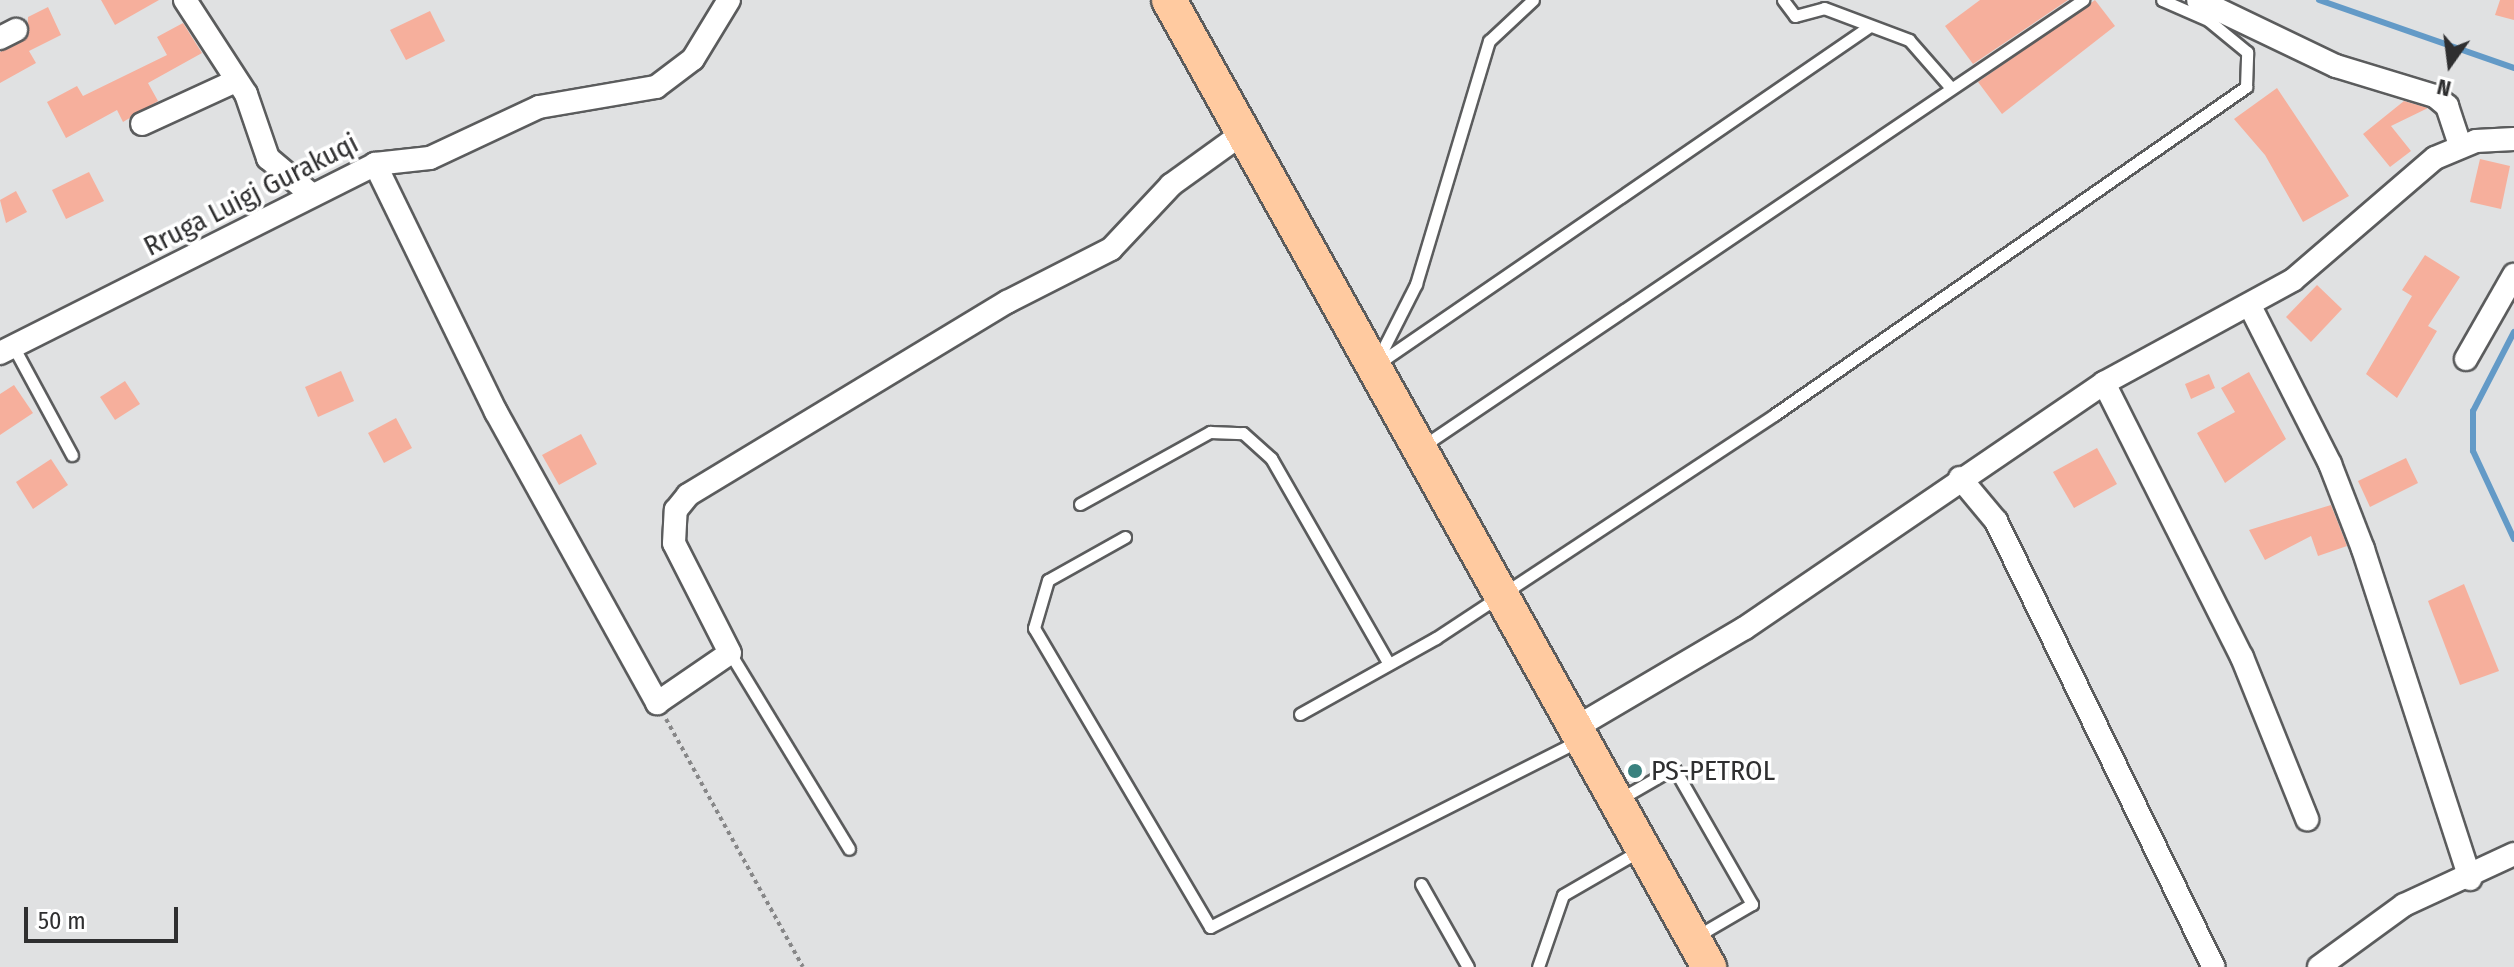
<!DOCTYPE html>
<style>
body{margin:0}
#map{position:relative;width:2514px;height:967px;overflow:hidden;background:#e0e1e2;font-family:"Fira Sans Condensed",sans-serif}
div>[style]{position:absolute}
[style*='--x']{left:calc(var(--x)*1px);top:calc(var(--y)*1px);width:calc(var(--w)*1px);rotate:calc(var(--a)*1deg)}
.stream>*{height:6px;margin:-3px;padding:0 3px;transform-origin:3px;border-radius:3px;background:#639ac7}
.building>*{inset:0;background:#f6af9c}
.path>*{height:4px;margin-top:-2px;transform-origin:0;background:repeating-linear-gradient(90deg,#878788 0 4px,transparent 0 8px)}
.roads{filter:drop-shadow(2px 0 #5b5c5d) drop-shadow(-2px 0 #5b5c5d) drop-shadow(0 2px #5b5c5d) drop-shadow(0 -2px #5b5c5d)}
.service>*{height:11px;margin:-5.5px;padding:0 5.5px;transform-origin:5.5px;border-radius:5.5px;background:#fff}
.minor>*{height:22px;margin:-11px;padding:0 11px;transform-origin:11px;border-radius:11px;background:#fff}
.primary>*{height:34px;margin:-17px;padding:0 17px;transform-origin:17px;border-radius:17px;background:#ffcaa0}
.dots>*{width:22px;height:22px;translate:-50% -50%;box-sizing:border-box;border:4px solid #fff;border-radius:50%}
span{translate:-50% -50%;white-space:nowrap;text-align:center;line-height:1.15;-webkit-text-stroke:7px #fff;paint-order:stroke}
.street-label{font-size:28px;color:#2f2f30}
.poi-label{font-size:28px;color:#2f2f30}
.left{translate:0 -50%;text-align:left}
.north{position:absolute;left:2410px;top:24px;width:80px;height:80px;-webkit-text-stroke:6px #fff;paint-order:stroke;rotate:194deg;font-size:22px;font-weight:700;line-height:32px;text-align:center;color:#2f2f30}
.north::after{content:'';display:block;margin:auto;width:28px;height:36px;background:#2f2f30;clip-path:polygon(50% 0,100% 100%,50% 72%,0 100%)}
.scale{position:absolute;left:24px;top:907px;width:154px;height:36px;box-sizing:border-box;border:4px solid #2f2f30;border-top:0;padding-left:10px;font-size:24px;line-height:28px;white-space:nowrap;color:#2f2f30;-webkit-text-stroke:6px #fff;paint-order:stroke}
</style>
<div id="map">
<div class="stream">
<i style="--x:2319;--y:0;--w:207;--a:19.2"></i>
<i style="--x:2514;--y:332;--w:89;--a:117.4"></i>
<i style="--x:2473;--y:411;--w:40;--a:90"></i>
<i style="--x:2473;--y:451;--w:97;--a:65"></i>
</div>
<div class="building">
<i style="clip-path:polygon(101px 0,159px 0,115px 25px)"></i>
<i style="clip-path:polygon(1980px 0,2068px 0,1973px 64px,1945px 26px)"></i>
<i style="clip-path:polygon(2095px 0,2115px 26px,2002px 114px,1978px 82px)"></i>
<i style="clip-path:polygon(2500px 0,2514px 0,2514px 20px,2495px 15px)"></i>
<i style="clip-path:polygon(48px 7px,61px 35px,29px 51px,36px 63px,0 83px,0 52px,27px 38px,28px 17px)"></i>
<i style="clip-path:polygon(430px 11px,445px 41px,406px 60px,390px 30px)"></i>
<i style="clip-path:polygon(183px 23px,202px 53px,148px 83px,158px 101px,123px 122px,117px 110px,66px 138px,47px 102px,77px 86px,83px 96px,167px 55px,157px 37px)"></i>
<i style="clip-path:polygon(2277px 88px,2349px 196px,2303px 222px,2265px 155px,2234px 119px)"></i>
<i style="clip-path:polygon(2404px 101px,2428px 108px,2391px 126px,2411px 151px,2390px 167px,2363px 134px)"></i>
<i style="clip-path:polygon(2480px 159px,2510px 166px,2501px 209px,2470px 202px)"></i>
<i style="clip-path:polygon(89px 172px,104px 201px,66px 219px,52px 190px)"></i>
<i style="clip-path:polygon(16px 191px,27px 212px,6px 223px,0 200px)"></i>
<i style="clip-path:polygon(2425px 255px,2460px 277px,2428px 326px,2437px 331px,2397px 398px,2366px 374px,2412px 296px,2402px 290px)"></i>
<i style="clip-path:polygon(2317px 285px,2342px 309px,2311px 342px,2286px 317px)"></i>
<i style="clip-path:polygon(341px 371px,354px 401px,318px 417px,305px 387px)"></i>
<i style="clip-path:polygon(2249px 372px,2286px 439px,2225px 483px,2197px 433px,2235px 412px,2221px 388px)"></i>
<i style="clip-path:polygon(2209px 374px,2215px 388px,2191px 399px,2185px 384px)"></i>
<i style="clip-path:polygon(125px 381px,140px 404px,115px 420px,100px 397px)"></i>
<i style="clip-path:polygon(14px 385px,33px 413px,0 435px,0 394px)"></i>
<i style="clip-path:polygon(396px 418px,412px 448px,384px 463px,368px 433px)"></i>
<i style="clip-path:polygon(581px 434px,597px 464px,559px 485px,542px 455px)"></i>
<i style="clip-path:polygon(2097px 448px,2117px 484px,2074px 508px,2053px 472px)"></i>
<i style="clip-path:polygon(2406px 458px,2418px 483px,2370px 507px,2358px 481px)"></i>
<i style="clip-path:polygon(51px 459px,68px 485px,33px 509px,16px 482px)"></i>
<i style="clip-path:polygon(2331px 505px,2347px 546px,2318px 556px,2311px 536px,2265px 560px,2249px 530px)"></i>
<i style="clip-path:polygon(2464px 584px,2499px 671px,2460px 685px,2428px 601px)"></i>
</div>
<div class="path">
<i style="--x:666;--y:719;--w:283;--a:61.1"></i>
</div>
<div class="roads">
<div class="service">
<i style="--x:1783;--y:0;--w:20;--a:53"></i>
<i style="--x:1795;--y:16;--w:30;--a:-15"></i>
<i style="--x:1824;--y:8;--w:91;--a:20.6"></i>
<i style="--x:1909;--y:40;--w:64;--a:48.8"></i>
<i style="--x:13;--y:346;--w:124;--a:61.6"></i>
<i style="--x:1378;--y:359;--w:84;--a:-63.1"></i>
<i style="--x:1416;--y:284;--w:254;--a:-73.3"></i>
<i style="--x:1489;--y:41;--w:60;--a:-43"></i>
<i style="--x:1376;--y:365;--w:599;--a:-34.46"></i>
<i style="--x:1423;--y:446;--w:797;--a:-34.05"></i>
<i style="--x:1080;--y:504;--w:149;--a:-29"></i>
<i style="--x:1210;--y:432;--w:33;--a:2"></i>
<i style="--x:1243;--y:433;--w:38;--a:42"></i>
<i style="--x:1271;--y:458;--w:237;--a:60.2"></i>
<i style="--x:1125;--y:537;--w:88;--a:150.8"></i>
<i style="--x:1048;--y:580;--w:50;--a:106.3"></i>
<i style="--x:1034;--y:628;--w:347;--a:59.5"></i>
<i style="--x:1210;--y:927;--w:412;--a:-26.8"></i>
<i style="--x:730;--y:653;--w:229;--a:58.7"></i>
<i style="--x:1300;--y:714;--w:156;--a:-29.2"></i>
<i style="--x:1436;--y:638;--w:405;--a:-33.4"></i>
<i style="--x:1774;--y:415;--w:575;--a:-34.8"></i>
<i style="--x:2246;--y:87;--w:35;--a:-88"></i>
<i style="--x:2247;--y:52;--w:50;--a:-140.6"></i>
<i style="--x:2208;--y:20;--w:50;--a:-156.5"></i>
<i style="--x:1620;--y:799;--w:62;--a:-29.9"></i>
<i style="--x:1674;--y:768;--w:157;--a:60.2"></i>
<i style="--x:1752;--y:904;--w:64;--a:149.8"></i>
<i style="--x:1421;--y:884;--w:95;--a:60.5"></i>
<i style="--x:1538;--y:967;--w:76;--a:-70.9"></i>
<i style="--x:1563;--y:895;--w:88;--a:-30.1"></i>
</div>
<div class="minor">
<i style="--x:185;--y:0;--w:112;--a:57"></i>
<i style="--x:246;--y:94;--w:68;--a:71"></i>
<i style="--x:268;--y:158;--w:57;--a:40.1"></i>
<i style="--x:2198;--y:0;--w:153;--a:25.6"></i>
<i style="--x:2336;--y:66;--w:103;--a:16.9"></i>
<i style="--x:2435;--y:96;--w:16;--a:40"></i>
<i style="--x:2447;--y:106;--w:41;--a:71.6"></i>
<i style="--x:0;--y:38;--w:18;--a:-27"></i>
<i style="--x:142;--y:124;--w:103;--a:-24.6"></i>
<i style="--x:375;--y:164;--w:276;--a:64"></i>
<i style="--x:496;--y:412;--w:333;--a:61"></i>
<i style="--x:657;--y:703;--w:88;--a:-34.4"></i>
<i style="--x:730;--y:653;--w:123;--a:-117"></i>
<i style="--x:674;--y:543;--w:33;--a:-87"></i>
<i style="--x:676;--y:510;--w:19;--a:-51"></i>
<i style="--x:688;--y:495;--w:373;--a:-31.2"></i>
<i style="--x:1007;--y:302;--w:117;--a:-27"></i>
<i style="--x:1111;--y:249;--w:88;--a:-46.8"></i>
<i style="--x:1171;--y:185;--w:89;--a:-35.8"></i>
<i style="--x:2250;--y:306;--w:177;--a:63.1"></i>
<i style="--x:2330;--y:464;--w:91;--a:68.8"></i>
<i style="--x:2363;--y:549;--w:347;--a:72"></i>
<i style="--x:0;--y:353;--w:420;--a:-26.7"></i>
<i style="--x:375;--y:164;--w:55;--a:-6.2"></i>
<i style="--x:430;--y:158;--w:120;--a:-25.1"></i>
<i style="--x:539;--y:107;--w:119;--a:-9.7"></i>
<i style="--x:656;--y:87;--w:46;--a:-37.1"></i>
<i style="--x:693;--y:59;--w:69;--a:-58.6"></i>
<i style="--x:2466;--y:359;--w:97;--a:-60.3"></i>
<i style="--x:2104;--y:383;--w:307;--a:63.3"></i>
<i style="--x:2242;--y:657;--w:175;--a:68.1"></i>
<i style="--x:1960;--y:478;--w:56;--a:50.1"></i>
<i style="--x:1996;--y:521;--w:496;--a:64"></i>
<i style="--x:1575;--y:728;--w:197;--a:-30.5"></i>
<i style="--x:1745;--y:628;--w:435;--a:-34.3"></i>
<i style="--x:2104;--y:383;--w:215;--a:-28.6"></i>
<i style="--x:2293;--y:280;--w:187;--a:-40.7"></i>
<i style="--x:2435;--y:158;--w:44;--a:-22.5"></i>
<i style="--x:2476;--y:141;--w:38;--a:-3"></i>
<i style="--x:2319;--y:967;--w:105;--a:-36.1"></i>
<i style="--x:2404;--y:905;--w:121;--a:-24.9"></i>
</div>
<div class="primary">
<i style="--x:1169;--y:0;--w:1108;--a:60.82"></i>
</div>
</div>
<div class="dots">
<i style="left:1635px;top:771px;background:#3a827f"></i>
</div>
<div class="street-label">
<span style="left:251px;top:195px;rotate:-27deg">Rruga Luigj Gurakuqi</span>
</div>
<div class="poi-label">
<span class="left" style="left:1651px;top:771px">PS-PETROL</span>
</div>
<div class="north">N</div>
<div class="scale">50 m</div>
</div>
